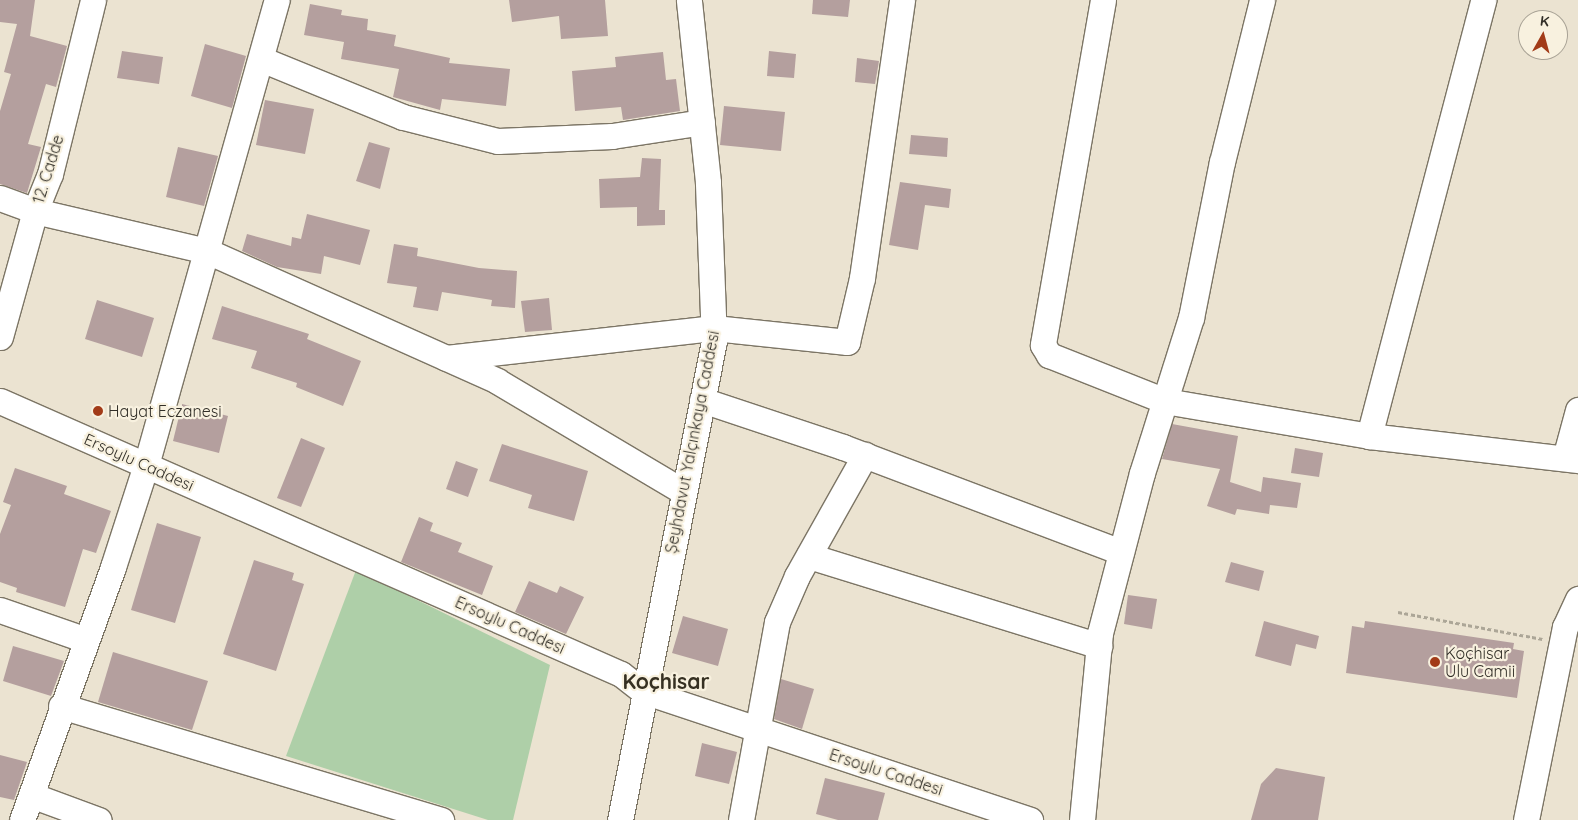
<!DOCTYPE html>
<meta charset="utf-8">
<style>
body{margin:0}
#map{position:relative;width:1578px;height:820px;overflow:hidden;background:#ebe3d1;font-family:Quicksand,sans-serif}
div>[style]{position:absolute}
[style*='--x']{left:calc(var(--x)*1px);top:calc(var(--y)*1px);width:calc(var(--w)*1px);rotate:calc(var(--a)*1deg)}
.green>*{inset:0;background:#aecfa8}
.building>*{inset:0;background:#b49f9e}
.path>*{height:3px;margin-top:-1.5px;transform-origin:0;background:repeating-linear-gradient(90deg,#aca697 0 4px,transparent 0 6.5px)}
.roads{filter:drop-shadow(1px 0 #7c7565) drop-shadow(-1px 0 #7c7565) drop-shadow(0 1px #7c7565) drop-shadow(0 -1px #7c7565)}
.minor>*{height:25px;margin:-12.5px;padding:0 12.5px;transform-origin:12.5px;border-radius:12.5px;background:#fff}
.dots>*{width:14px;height:14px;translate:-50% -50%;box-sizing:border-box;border:2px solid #f8f1df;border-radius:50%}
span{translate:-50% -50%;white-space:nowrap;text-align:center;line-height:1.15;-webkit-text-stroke:4.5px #f8f1df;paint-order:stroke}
.street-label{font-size:16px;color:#322f28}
.poi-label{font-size:16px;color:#322f28}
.left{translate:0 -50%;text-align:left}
.district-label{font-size:21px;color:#363022;font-weight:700}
.north{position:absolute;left:1518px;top:10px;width:50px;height:50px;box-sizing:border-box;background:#f8f1df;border:1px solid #a9a396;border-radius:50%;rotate:7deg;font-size:14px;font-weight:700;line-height:20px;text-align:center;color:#322f28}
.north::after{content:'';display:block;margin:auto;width:18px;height:22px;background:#a23b18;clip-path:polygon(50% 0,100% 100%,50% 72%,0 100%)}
</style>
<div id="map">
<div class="green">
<i style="clip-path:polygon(356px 570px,550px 665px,513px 820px,488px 820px,286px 756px)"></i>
</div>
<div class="building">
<i style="clip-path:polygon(0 0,35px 0,30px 36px,67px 46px,56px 87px,46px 84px,28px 144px,41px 147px,27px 193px,0 184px,0 111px,11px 74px,4px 72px,17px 24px,0 22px)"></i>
<i style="clip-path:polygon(509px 0,605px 0,608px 36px,561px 39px,559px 16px,512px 22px)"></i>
<i style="clip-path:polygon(813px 0,850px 0,848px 17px,812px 14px)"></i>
<i style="clip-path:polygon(310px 4px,342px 10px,341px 15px,368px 19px,367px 30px,396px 35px,394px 46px,450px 58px,449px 63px,510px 69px,506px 106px,442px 99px,440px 110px,393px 97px,399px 69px,341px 59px,344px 42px,304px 35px)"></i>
<i style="clip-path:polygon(205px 44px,246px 56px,232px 108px,191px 96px)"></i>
<i style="clip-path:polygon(122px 51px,163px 57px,159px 84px,117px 78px)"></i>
<i style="clip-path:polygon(769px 51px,796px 54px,794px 78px,767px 76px)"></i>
<i style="clip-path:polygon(663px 52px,666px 80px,676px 79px,680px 111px,623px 120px,621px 107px,575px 111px,572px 71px,616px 67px,615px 57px)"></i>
<i style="clip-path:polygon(857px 58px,879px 61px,875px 84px,855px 82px)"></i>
<i style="clip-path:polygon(265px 100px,314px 109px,305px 154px,256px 145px)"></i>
<i style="clip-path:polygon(724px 106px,785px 112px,781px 151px,720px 145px)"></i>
<i style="clip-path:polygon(911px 135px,948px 138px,947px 157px,909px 154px)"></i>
<i style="clip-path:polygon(369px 142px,390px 148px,380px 189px,356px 181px)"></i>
<i style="clip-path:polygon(178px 147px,218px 156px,204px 206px,166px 197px)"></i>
<i style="clip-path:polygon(642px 158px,661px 159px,659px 210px,665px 210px,665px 225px,637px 226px,637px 207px,600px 208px,599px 179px,640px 177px)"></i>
<i style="clip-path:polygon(900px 182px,951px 189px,949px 208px,925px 205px,918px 250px,889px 245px)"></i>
<i style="clip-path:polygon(307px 214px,370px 230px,360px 265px,324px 256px,321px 274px,277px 267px,242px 251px,247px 234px,291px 246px,292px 237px,301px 239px)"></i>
<i style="clip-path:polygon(394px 244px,418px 248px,417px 256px,479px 268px,517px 271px,515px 308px,491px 306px,492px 300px,442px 292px,438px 311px,413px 307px,417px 287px,387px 283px)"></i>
<i style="clip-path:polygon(549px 298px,552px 330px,525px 332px,521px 301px)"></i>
<i style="clip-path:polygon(97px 300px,154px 318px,142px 357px,85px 339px)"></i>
<i style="clip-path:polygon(222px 306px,309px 334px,307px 339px,361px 361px,343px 406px,296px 387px,297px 383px,251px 368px,257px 351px,212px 339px)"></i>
<i style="clip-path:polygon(182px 404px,228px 416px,219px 453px,173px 441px)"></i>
<i style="clip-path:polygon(1172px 424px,1238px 436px,1230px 482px,1261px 492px,1263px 477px,1301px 483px,1297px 508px,1270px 505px,1269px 514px,1237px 509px,1235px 515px,1207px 506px,1220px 469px,1162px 459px)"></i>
<i style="clip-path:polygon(301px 438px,325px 448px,301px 507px,277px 498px)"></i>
<i style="clip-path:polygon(502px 444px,588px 471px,574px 521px,528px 508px,532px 495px,489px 481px)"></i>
<i style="clip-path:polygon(1295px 448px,1323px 453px,1319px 477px,1291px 473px)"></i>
<i style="clip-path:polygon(456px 461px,478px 469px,468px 497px,446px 489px)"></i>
<i style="clip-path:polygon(15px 468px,67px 486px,64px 494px,111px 511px,96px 553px,83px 549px,65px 607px,16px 592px,17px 588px,0 582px,0 534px,11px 505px,3px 502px)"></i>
<i style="clip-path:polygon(419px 517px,433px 523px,430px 531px,462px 543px,458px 552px,493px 566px,482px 595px,401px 562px)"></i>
<i style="clip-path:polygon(157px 523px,201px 537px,175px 623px,131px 610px)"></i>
<i style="clip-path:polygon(254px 560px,294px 573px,292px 580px,304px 584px,276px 671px,223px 654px)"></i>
<i style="clip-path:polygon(1231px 562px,1264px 571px,1259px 591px,1225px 582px)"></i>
<i style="clip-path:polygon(529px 581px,557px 593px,560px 586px,584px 597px,566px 634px,515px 612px)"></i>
<i style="clip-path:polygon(1128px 595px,1157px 599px,1152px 629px,1124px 624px)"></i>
<i style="clip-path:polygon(683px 616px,728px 629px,718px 666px,672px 653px)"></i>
<i style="clip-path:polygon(1264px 621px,1319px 636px,1316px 649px,1296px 644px,1291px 666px,1255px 656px)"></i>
<i style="clip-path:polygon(1365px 621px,1514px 643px,1513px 649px,1524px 651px,1517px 698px,1346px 673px,1352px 626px,1364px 628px)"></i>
<i style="clip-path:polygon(13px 646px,64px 661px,51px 696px,3px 681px)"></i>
<i style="clip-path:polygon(113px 652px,208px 681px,192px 730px,98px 702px)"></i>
<i style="clip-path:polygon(781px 679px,814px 689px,802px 729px,774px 719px)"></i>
<i style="clip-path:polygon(702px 743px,737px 752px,729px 784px,695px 776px)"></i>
<i style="clip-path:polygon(0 755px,27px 762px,14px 800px,0 797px)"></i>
<i style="clip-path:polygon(1276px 768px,1325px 777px,1318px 820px,1251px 820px,1261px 784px)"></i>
<i style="clip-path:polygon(825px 778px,885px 793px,878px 820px,838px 820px,816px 814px)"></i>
</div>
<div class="path">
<i style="--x:1398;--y:612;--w:147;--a:10.6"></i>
</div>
<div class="roads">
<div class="minor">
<i style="--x:1103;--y:0;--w:350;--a:99.9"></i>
<i style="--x:1043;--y:345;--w:12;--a:59"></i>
<i style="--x:1049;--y:355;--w:125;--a:21.6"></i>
<i style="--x:1165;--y:401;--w:207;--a:9.7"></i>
<i style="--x:1369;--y:436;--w:210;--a:6.6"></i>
<i style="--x:261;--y:59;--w:153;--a:22.2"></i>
<i style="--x:403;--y:117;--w:98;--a:14.2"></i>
<i style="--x:498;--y:141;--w:114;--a:-2.5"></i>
<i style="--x:612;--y:136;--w:91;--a:-8.8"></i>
<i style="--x:0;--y:198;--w:37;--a:20"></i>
<i style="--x:35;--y:211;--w:177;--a:13.1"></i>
<i style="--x:207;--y:251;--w:318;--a:24.1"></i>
<i style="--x:497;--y:381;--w:217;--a:30.7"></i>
<i style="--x:0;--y:337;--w:131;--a:-74.5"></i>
<i style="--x:35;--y:211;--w:40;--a:-68"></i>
<i style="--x:50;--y:174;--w:179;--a:-76.1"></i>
<i style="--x:446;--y:358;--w:270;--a:-6.4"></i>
<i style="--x:714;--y:328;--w:134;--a:6"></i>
<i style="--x:847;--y:342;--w:66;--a:-76.8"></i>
<i style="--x:862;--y:278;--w:281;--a:-81.8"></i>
<i style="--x:702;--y:400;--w:149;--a:18.4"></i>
<i style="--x:843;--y:447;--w:297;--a:20.7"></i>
<i style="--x:0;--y:401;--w:678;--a:23.73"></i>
<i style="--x:621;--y:674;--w:28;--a:38"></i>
<i style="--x:643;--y:691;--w:408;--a:18.4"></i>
<i style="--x:1369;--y:436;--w:451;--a:-75.3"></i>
<i style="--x:1565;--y:458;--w:50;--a:-74.8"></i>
<i style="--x:809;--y:556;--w:304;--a:17.2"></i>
<i style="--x:0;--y:610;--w:91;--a:19.2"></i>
<i style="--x:61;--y:706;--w:397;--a:16.7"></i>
<i style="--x:31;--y:795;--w:72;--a:20.2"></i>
<i style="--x:22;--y:820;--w:269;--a:-70.2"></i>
<i style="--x:113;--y:567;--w:107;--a:-72.1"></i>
<i style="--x:146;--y:465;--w:483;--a:-74.3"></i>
<i style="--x:620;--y:820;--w:488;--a:-78.9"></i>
<i style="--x:714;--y:341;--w:159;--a:-92.2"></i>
<i style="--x:708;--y:182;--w:183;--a:-96"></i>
<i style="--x:741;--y:820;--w:201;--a:-79.7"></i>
<i style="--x:777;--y:622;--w:50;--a:-66.5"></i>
<i style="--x:797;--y:576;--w:139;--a:-60.7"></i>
<i style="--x:1082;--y:820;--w:188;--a:-84.5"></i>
<i style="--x:1100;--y:633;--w:165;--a:-75.3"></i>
<i style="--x:1142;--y:473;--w:163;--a:-72.5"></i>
<i style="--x:1191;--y:318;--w:159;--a:-78.8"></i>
<i style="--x:1222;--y:162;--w:167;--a:-76.1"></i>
<i style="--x:1526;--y:820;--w:197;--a:-78.6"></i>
<i style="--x:1565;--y:627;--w:31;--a:-65"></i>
</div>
</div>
<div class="dots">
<i style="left:98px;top:411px;background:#a23b18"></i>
<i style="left:1435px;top:662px;background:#a23b18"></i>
</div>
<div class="street-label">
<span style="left:48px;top:169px;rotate:-73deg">12. Cadde</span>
<span style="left:692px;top:442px;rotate:-79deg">Şeyhdavut Yalçınkaya Caddesi</span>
<span style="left:139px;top:462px;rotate:24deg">Ersoylu Caddesi</span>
<span style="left:510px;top:625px;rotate:24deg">Ersoylu Caddesi</span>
<span style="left:886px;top:772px;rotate:18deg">Ersoylu Caddesi</span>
</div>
<div class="poi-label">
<span class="left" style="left:108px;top:411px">Hayat Eczanesi</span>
<span class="left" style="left:1445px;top:662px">Koçhisar<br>Ulu Camii</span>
</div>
<div class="district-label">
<span style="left:666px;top:681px">Koçhisar</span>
</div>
<div class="north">K</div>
</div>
